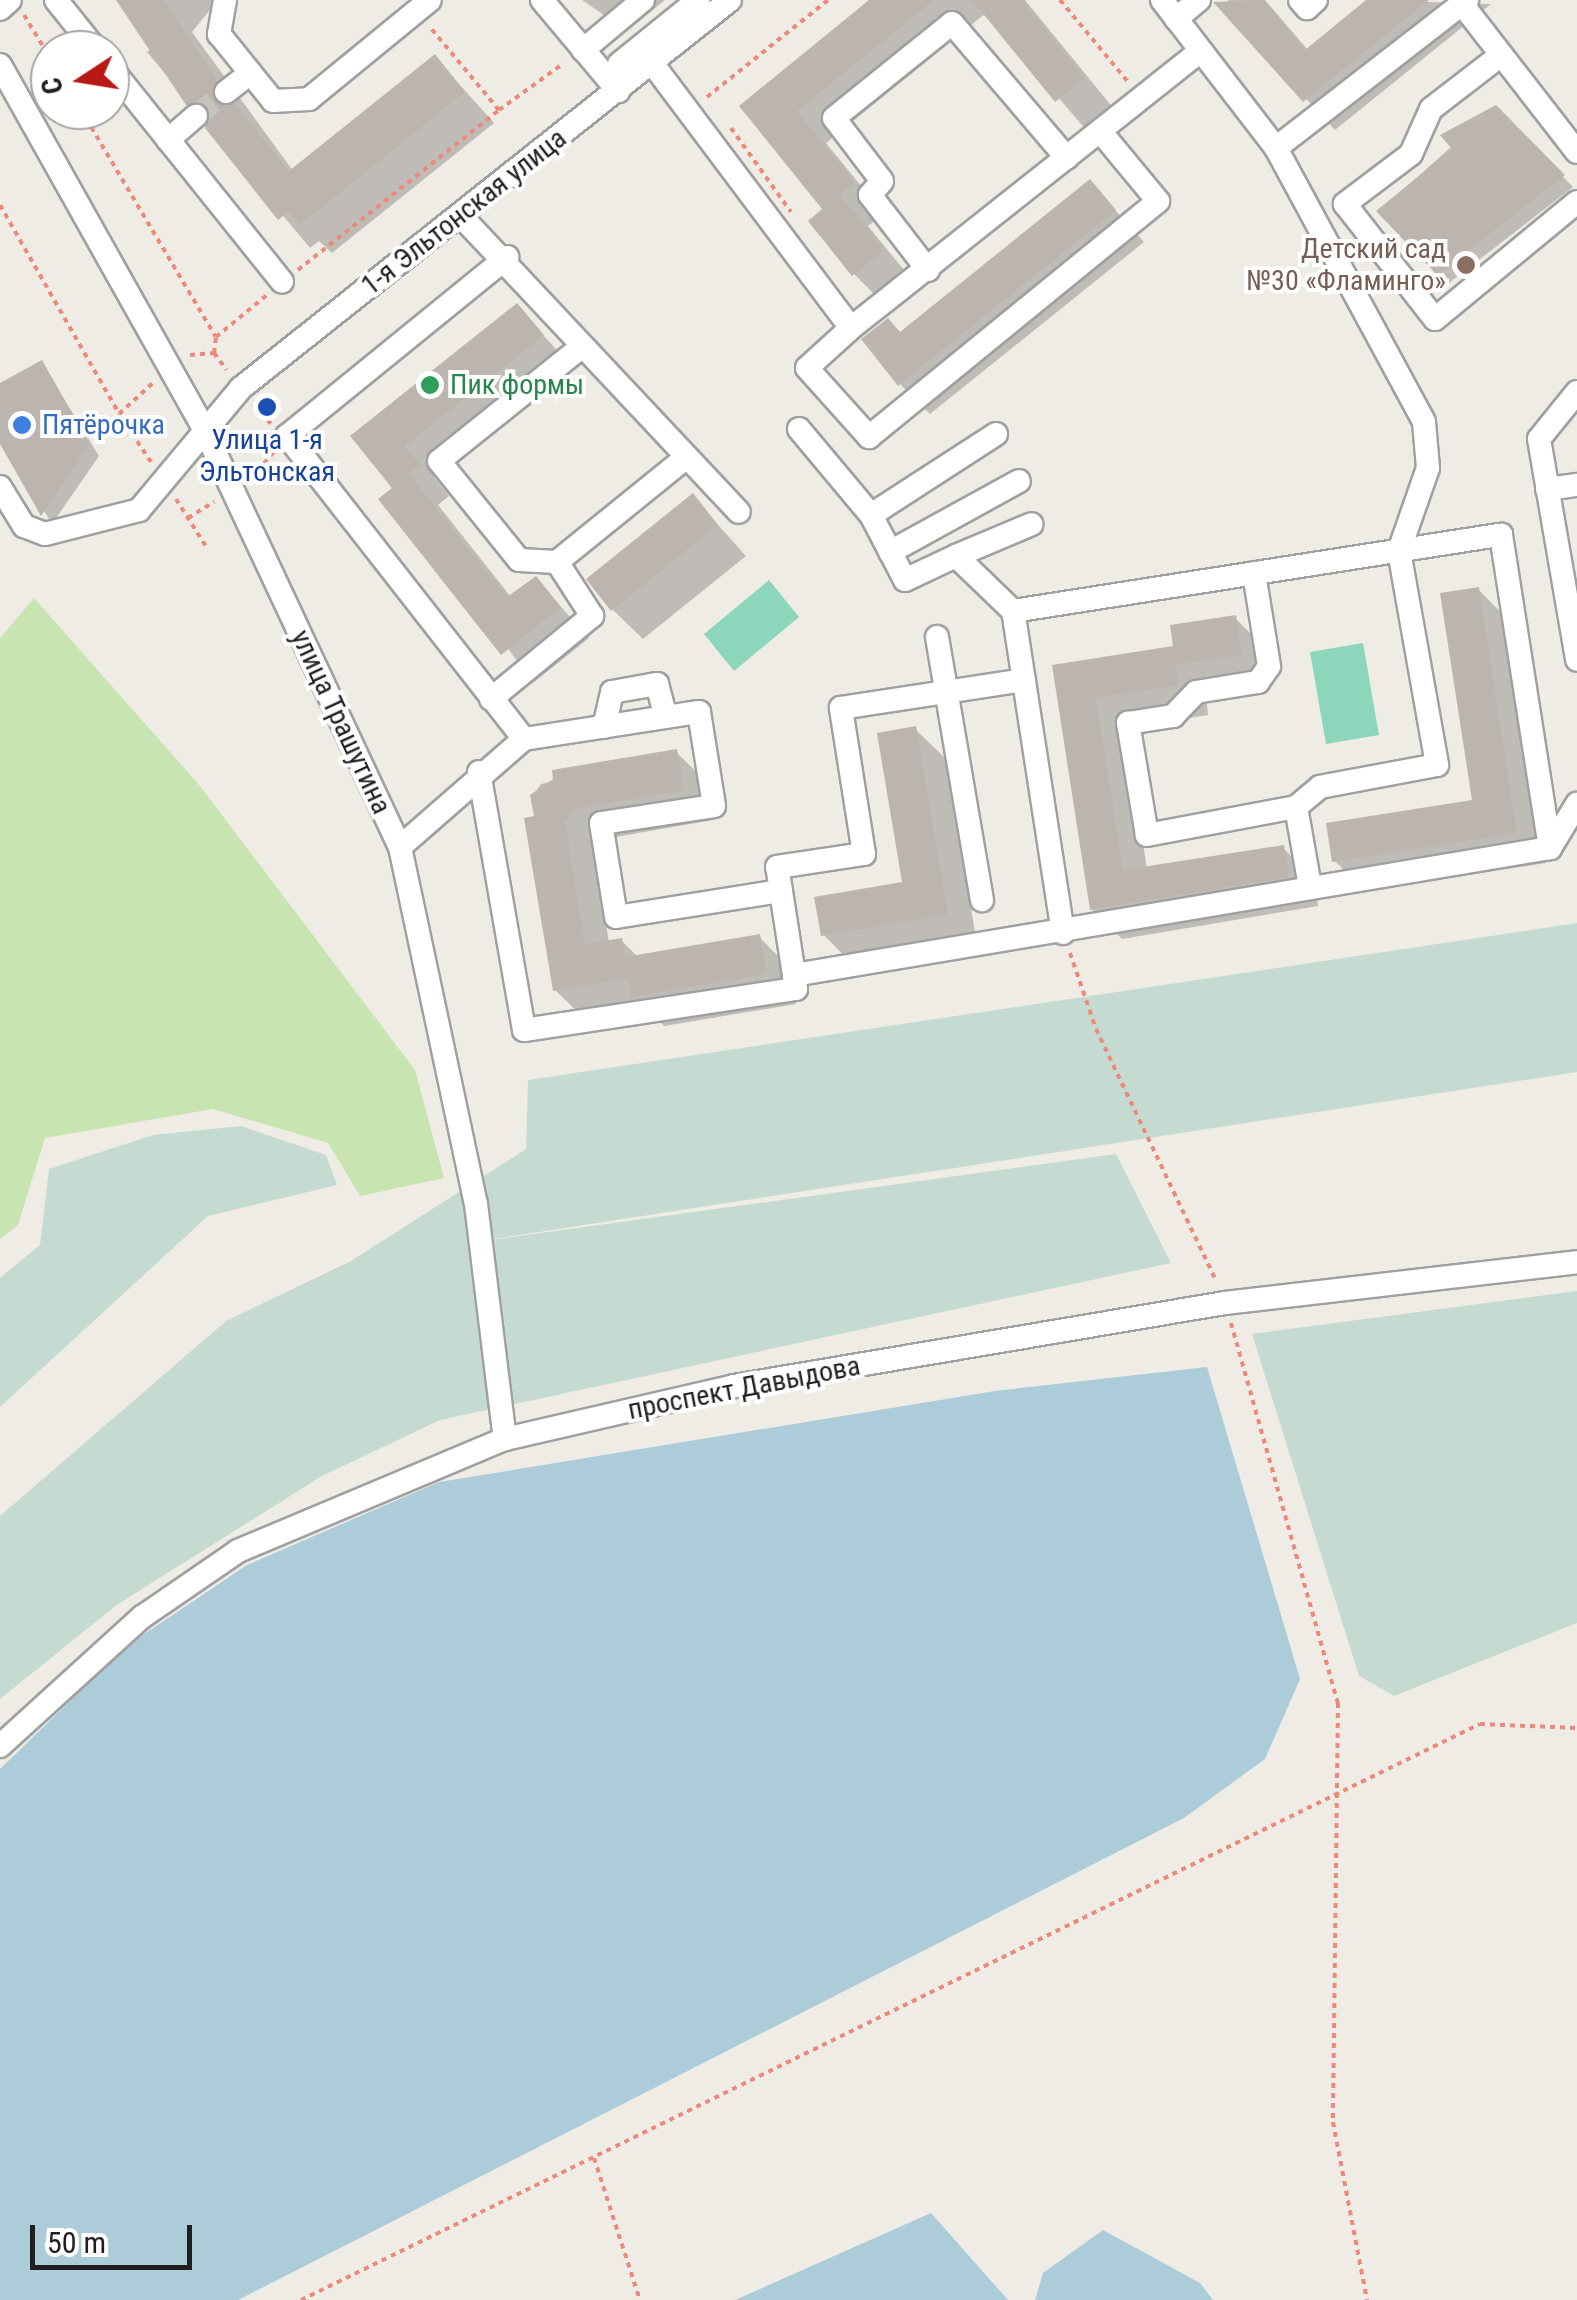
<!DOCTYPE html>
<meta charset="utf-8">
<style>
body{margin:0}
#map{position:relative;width:1577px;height:2300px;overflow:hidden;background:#efece6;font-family:"Roboto Condensed",sans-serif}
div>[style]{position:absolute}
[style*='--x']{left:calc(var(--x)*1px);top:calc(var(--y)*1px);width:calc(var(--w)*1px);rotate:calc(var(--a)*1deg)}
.grass>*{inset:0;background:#c8e4b1}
.wetland>*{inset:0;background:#c5dbd1}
.pitch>*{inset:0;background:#8cd6bb}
.water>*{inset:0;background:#abccd8}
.shadow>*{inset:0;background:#0003}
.building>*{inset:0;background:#bcb5af}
.minor-tunnel>*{height:22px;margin-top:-11px;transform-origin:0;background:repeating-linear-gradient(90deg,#c5c3be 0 22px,transparent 0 33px)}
.path>*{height:4px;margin-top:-2px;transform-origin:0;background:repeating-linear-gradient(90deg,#ec897a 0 5px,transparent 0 10px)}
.roads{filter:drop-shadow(2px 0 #a0a0a0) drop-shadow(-2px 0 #a0a0a0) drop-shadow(0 2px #a0a0a0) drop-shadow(0 -2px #a0a0a0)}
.minor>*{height:22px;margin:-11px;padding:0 11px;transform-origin:11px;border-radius:11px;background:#fff}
.dots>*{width:28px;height:28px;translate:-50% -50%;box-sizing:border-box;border:5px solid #fff;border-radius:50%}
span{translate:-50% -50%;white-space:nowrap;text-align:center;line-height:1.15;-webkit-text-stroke:8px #fff;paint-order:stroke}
.street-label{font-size:28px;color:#1f1f1f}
.education-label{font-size:28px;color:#785e54}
.right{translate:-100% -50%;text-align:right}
.leisure-label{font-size:28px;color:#27864d}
.left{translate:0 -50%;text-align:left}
.shop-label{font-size:28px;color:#366cbe}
.transit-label{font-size:28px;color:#164399}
.north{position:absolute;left:30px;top:30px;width:100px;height:100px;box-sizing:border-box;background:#fff;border:2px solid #a5a5a5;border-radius:50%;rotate:258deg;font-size:28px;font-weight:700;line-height:40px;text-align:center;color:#1f1f1f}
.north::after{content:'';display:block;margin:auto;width:35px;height:45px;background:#b91914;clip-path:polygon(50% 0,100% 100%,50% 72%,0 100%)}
.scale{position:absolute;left:30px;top:2225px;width:162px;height:45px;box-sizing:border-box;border:5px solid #1f1f1f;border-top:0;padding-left:12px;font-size:30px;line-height:35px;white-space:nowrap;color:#1f1f1f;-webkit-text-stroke:8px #fff;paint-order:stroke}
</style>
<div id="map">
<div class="grass">
<i style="clip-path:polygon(34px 598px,200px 786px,415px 1070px,444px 1178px,360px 1196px,328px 1143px,213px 1109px,45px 1138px,18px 1225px,0 1239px,0 638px)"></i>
</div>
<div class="wetland">
<i style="clip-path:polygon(1577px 923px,1577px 1072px,461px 1244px,1116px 1154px,1171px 1263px,440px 1420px,322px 1476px,118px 1604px,0 1699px,0 1516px,226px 1321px,351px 1261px,526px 1149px,528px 1080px)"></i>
<i style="clip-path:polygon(241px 1126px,326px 1155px,337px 1185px,208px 1216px,0 1407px,0 1278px,40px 1245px,49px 1169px,153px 1135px)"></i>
<i style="clip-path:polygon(1577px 1291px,1577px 1623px,1394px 1696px,1359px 1676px,1252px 1334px)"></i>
</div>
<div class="pitch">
<i style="clip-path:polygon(769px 580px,799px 617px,734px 671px,704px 634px)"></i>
<i style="clip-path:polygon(1363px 643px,1379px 735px,1326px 744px,1310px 652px)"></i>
</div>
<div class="water">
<i style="clip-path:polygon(1207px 1367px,1300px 1679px,1265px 1759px,1184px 1818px,238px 2300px,0 2300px,0 1769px,128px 1645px,247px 1565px,439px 1482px,995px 1391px)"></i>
<i style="clip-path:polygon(931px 2213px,1008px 2300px,735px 2300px)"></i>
<i style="clip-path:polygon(1103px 2230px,1200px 2283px,1213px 2300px,1035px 2300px,1043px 2273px)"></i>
</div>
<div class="shadow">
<i style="clip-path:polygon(127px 0,218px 0,192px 32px,293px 171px,435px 57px,494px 123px,332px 253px,319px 241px,310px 248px,147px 52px,155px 45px)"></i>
<i style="clip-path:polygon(582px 0,665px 0,627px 31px)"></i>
<i style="clip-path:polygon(873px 0,1025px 0,1114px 109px,1087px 131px,986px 13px,826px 143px,884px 214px,868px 226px,913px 281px,884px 304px,854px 274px,826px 210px,742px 106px)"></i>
<i style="clip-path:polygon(1229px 0,1265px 0,1308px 50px,1370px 0,1491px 4px,1335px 130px,1221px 7px)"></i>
<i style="clip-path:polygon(1495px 108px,1573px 187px,1449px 283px,1379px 211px)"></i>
<i style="clip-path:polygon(1090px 182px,1144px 242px,930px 414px,900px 384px,902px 334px)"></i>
<i style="clip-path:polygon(517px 306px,572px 367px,434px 477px,449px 496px,438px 505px,511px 597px,536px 579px,589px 638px,533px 683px,354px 436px)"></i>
<i style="clip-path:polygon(42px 363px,99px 456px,52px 524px,0 438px,0 386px)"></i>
<i style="clip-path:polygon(693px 497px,746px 556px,643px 639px,612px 609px)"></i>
<i style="clip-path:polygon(1478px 589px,1508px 620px,1546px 863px,1365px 891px,1334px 860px,1475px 802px)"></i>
<i style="clip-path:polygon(1235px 618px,1265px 648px,1271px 685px,1206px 695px,1208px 715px,1125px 728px,1147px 869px,1283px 848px,1314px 878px,1318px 906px,1122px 939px,1092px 909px,1054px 667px,1176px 648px)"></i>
<i style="clip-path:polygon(915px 729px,946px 759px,977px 944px,853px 965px,823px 934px,905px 884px)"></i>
<i style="clip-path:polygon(676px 752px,707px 782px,713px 820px,604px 839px,594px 853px,609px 942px,621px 940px,638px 957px,759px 937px,789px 967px,796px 1004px,664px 1026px,648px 1010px,586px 1020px,555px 990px,533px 795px,541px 784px)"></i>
</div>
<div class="building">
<i style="clip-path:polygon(116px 0,163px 0,217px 80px,214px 100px,235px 104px,289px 171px,435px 54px,465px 92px,300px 225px,289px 211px,278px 220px,205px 128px,208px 107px,186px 105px)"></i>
<i style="clip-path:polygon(869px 0,934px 0,797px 111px,855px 182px,840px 195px,884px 250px,852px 276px,808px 221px,822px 209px,739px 106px)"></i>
<i style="clip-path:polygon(972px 0,1022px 0,1085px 78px,1055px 102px)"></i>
<i style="clip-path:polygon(1264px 0,1305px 50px,1366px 0,1429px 0,1303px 102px,1213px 2px)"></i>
<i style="clip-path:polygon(1496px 105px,1565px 175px,1437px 275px,1376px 211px,1452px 149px,1440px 135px)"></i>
<i style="clip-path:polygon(1090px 179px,1116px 210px,898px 386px,861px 339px,888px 318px,900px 332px)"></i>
<i style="clip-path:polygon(517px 303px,544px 335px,405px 446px,420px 465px,409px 474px,507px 597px,536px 576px,561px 607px,501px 655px,378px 499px,392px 488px,350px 436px)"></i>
<i style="clip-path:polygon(42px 360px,90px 445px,41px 516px,0 444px,0 383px)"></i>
<i style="clip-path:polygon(693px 493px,718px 525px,611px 611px,586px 579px)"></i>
<i style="clip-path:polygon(1479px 587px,1517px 833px,1332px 862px,1326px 823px,1472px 800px,1440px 593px)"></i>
<i style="clip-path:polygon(1236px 615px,1242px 655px,1176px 665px,1179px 685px,1096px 698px,1123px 870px,1284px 845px,1289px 877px,1090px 910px,1052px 665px,1173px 646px,1170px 625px)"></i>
<i style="clip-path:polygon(916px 726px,948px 914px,821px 936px,814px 897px,902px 882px,877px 733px)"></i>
<i style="clip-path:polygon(677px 749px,684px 790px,574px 809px,565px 821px,585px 944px,622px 938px,625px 957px,760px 934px,767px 974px,631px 997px,628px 978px,553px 991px,524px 818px,534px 816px,530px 795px,553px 779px,552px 770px)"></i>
</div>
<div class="minor-tunnel">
<i style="--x:196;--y:116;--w:38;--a:-39"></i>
</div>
<div class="path">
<i style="--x:1060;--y:0;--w:108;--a:50.3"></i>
<i style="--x:24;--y:15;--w:50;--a:58.8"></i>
<i style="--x:707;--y:97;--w:155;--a:-38.7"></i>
<i style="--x:81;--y:110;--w:264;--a:59.3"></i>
<i style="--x:499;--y:110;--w:80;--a:-35.9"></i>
<i style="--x:731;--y:128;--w:103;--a:54.5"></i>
<i style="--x:0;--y:205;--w:241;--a:60.3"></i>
<i style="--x:298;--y:270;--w:257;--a:-38.5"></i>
<i style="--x:499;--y:110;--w:109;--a:-129.8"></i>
<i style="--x:214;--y:353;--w:16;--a:-83"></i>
<i style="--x:216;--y:337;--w:66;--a:-39.5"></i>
<i style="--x:190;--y:355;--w:24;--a:-5"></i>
<i style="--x:214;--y:353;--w:21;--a:53"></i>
<i style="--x:254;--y:405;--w:25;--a:48"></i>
<i style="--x:151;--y:462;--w:58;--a:-123.7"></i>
<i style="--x:119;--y:414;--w:47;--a:-42.4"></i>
<i style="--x:251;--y:479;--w:35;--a:-50"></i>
<i style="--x:176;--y:499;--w:58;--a:57.7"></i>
<i style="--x:188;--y:518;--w:31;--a:-32"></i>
<i style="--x:1070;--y:953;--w:80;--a:71.1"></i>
<i style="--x:1096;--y:1029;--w:279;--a:64.5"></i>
<i style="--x:1231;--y:1323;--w:395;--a:74.3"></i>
<i style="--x:1338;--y:1703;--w:419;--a:90.7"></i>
<i style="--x:1333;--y:2122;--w:181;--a:79.2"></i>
<i style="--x:594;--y:2158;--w:149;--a:72.1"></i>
<i style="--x:301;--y:2300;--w:1312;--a:-26.04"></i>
<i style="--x:1480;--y:1724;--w:97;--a:2.4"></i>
</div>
<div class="roads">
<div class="minor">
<i style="--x:56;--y:0;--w:64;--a:51.3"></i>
<i style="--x:225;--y:0;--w:35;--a:100"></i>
<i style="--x:219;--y:34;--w:86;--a:51.1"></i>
<i style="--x:273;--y:101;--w:36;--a:-3"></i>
<i style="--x:309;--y:99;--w:156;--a:-39.3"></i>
<i style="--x:542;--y:0;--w:119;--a:50.1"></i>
<i style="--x:1162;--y:0;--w:187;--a:52.4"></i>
<i style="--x:1276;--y:148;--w:311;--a:61.6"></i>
<i style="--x:1424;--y:422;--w:46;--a:85"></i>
<i style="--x:1428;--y:468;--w:88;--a:109.3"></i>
<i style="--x:1399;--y:551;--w:217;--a:79.9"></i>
<i style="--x:1437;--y:765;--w:119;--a:169.4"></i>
<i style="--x:1320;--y:787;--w:31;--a:140"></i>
<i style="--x:1296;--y:807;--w:152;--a:169.4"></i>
<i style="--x:1147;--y:835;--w:114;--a:-99.6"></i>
<i style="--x:1128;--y:723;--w:46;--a:-8.8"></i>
<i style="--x:1173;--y:716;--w:33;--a:-46"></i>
<i style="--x:1196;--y:692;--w:63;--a:-9.2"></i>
<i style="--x:1258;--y:682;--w:19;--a:-55"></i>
<i style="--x:1269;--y:666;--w:94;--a:-99.2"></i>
<i style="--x:1300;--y:0;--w:11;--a:49"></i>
<i style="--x:1307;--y:8;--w:12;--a:-42"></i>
<i style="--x:1462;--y:4;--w:187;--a:52.2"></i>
<i style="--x:0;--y:9;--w:13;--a:-42"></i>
<i style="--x:1176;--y:19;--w:30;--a:-40"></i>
<i style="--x:583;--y:50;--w:78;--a:-39.8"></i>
<i style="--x:1501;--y:55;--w:88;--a:142.4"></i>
<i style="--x:1431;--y:109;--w:49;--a:114"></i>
<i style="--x:1411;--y:154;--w:83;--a:142.9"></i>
<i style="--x:1345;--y:204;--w:146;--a:52"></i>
<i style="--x:1435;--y:319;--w:184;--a:-39.5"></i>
<i style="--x:652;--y:63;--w:331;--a:53.1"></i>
<i style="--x:851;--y:328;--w:446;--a:-38.4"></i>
<i style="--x:619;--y:64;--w:102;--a:-39"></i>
<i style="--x:0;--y:65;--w:420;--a:60.7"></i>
<i style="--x:205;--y:431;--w:459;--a:64.9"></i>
<i style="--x:400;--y:847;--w:365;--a:78"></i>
<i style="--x:476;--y:1204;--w:237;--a:83"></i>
<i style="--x:110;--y:67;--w:275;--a:51.3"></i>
<i style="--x:226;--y:92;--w:31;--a:-38"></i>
<i style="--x:168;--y:140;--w:37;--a:-41"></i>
<i style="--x:1276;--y:148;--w:242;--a:-37.8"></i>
<i style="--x:460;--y:215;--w:407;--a:46.8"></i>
<i style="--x:928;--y:270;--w:95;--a:-127.7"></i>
<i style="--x:870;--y:195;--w:18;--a:-49"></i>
<i style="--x:882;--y:181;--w:79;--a:-127.3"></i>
<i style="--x:834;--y:118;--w:151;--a:-38.8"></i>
<i style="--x:952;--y:23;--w:177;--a:49.6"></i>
<i style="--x:851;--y:328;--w:59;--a:137.7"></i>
<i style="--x:807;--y:368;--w:93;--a:48.1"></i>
<i style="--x:869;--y:437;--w:373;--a:-39.2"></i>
<i style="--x:1158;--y:201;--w:91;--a:-129.6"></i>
<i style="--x:1577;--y:392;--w:60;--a:129"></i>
<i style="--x:1539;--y:439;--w:224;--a:80.2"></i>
<i style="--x:799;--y:429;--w:112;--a:50.1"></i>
<i style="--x:871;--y:515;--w:73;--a:62.4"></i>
<i style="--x:905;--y:580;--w:56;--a:-25.2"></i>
<i style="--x:956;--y:556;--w:79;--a:44"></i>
<i style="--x:0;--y:487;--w:46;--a:58.4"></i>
<i style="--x:24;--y:526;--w:22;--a:21"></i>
<i style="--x:45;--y:534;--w:97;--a:-14.3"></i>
<i style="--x:139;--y:510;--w:159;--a:-50.1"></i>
<i style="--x:241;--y:388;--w:624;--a:-38.43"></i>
<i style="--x:1547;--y:489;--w:30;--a:-8"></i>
<i style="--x:871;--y:515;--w:149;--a:-32.9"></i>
<i style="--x:890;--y:552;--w:147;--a:-28.8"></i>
<i style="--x:956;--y:556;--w:82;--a:-22.8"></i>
<i style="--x:557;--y:562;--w:38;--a:-177"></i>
<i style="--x:519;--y:560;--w:127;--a:-128.9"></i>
<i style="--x:439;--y:461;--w:181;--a:-38.7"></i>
<i style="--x:937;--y:637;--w:267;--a:80.3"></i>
<i style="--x:491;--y:699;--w:131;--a:-39.4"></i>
<i style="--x:592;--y:616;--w:64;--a:-122.9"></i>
<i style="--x:557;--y:562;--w:162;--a:-39"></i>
<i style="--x:604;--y:727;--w:36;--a:-77"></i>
<i style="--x:612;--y:692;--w:46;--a:-10.1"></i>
<i style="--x:657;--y:684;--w:34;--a:75"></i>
<i style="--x:524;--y:739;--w:177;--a:-8.8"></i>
<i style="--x:699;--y:712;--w:95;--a:80.9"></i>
<i style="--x:714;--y:806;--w:114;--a:171.4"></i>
<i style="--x:601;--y:823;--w:95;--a:80.9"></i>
<i style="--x:616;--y:917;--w:167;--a:-9"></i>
<i style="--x:781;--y:891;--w:24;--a:-99"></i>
<i style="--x:777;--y:867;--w:88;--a:-8.5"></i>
<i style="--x:864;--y:854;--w:148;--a:-99"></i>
<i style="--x:841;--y:708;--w:185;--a:-8.7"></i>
<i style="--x:479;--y:772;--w:262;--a:80.1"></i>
<i style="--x:524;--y:1030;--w:275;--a:-8.6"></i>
<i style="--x:796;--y:989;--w:14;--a:-98"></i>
<i style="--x:794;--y:975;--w:767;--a:-9.54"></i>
<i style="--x:1550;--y:848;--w:52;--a:-58.5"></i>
<i style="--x:1296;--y:807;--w:80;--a:80"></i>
<i style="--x:400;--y:847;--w:164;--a:-41.1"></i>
<i style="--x:524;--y:739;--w:385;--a:-128"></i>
<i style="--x:287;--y:436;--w:284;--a:-39.1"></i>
<i style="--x:781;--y:891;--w:85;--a:81.2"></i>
<i style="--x:1063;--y:933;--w:326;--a:-98.8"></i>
<i style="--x:1013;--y:611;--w:494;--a:-8.9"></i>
<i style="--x:1501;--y:535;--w:317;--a:81.1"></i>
<i style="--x:0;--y:1746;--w:192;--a:-42.3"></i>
<i style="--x:142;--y:1617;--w:116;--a:-34.5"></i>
<i style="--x:238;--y:1551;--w:290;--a:-22.8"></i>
<i style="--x:505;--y:1439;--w:235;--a:-13"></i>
<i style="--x:734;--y:1386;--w:498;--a:-9.6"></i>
<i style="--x:1225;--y:1303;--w:354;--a:-6.6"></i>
</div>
</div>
<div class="dots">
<i style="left:1466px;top:265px;background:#8d6e63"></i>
<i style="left:430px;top:385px;background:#2e9e5b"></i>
<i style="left:267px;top:407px;background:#1a4fb4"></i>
<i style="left:22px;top:425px;background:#3f7fe0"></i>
</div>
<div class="street-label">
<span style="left:464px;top:212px;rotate:-38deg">1-я Эльтонская улица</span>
<span style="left:341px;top:722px;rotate:65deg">улица Трашутина</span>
<span style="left:744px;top:1388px;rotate:-11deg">проспект Давыдова</span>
</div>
<div class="education-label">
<span class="right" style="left:1446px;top:265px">Детский сад<br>№30 «Фламинго»</span>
</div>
<div class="leisure-label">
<span class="left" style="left:450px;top:385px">Пик формы</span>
</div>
<div class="shop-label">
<span class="left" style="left:42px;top:425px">Пятёрочка</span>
</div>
<div class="transit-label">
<span style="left:267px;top:456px">Улица 1-я<br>Эльтонская</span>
</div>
<div class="north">С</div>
<div class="scale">50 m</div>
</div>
